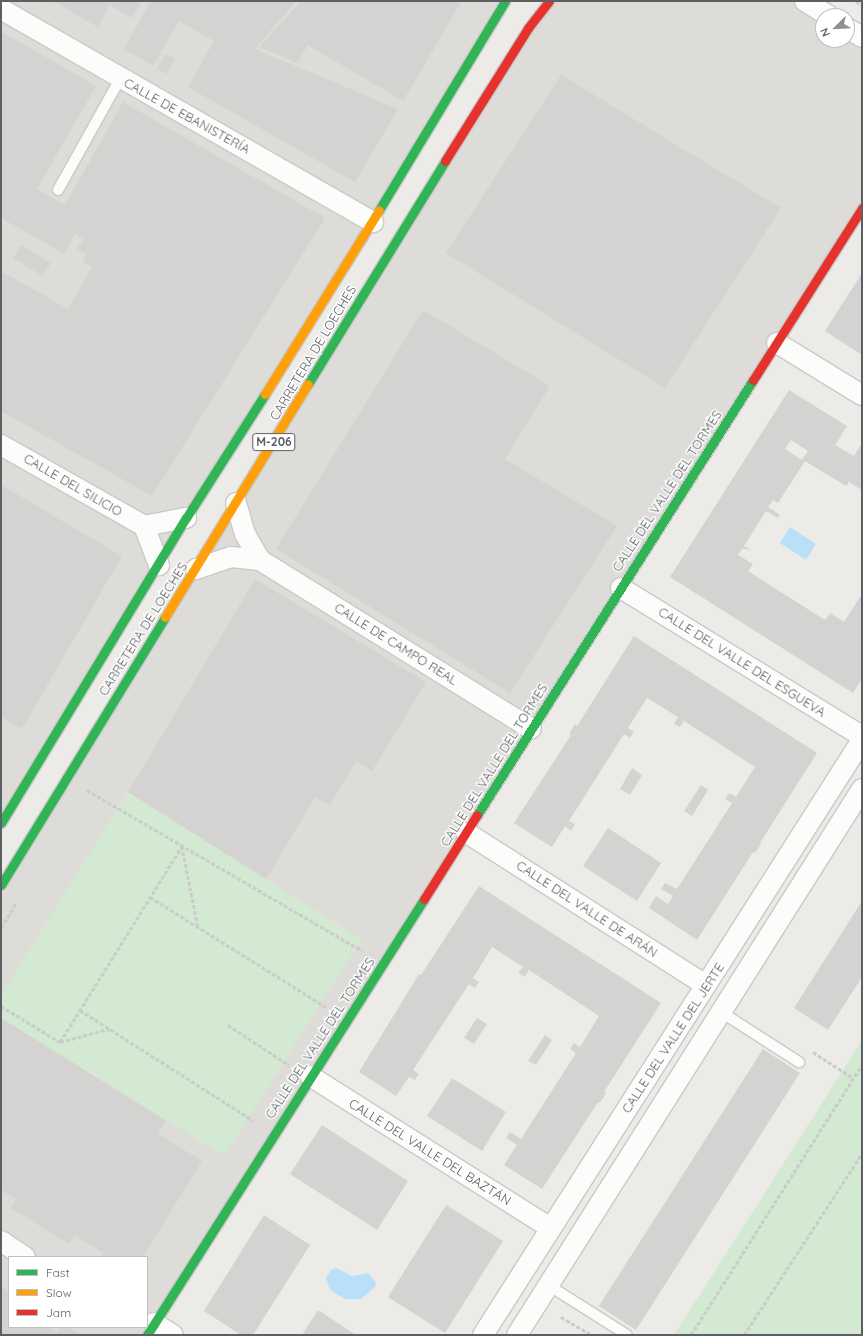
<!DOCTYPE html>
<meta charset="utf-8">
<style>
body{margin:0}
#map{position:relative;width:863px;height:1336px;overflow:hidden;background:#ecebe7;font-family:Quicksand,sans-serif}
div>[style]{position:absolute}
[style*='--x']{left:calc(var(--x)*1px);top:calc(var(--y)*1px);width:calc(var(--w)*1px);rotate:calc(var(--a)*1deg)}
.industrial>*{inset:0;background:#dddcd8}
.green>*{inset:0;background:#d4e9d1}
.water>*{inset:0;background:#b9e0f8}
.building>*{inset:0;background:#d4d3d1}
.path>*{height:2.5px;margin-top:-1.25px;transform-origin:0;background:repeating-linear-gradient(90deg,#c8cdca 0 4px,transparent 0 6px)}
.roads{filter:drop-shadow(1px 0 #c9c9c9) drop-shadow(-1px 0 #c9c9c9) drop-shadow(0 1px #c9c9c9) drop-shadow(0 -1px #c9c9c9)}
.lane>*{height:10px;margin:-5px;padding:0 5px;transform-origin:5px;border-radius:5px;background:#fcfcfb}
.street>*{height:20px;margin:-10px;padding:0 10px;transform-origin:10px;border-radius:10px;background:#fcfcfb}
.fast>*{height:9px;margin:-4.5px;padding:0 4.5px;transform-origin:4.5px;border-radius:4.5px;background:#30b455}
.slow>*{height:9px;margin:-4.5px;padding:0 4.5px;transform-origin:4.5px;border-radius:4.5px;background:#ff9f0a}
.jam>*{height:9px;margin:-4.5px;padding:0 4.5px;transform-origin:4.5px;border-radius:4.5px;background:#e5322d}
span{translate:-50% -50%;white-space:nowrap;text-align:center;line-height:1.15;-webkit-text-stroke:3px #fff;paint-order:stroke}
.shield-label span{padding:1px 3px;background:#fff;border:1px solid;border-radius:3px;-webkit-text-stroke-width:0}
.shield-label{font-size:12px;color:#5c6065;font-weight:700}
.street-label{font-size:13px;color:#5c6065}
.frame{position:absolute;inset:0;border:2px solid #5c6065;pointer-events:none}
.legend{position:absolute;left:8px;top:1256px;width:140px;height:72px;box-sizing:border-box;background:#fff;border:1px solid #bebfc1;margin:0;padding:5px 7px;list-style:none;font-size:12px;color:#5c6065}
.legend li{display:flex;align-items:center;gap:8px;height:20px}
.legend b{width:20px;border:1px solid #bebfc1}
.north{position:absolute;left:815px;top:8px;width:40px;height:40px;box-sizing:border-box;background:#fff;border:1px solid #bebfc1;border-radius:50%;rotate:246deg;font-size:11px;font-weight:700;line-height:16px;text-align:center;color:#5c6065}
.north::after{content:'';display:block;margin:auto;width:14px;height:18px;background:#8e9192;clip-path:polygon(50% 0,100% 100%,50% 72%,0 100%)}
</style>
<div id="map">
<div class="industrial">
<i style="clip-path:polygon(1px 1px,505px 1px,1px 823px)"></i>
<i style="clip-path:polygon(evenodd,549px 1px,805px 1px,823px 16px,823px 40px,847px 40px,847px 28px,862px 37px,862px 208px,147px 1335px,1px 1335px,1px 885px,549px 1px,9px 1257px,147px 1257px,147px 1327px,9px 1327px,9px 1257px)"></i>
</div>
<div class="green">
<i style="clip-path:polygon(128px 792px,361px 939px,225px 1156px,1px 1018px,1px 995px)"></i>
<i style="clip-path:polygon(862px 1040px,862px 1335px,674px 1335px,759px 1202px)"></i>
</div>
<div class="water">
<i style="clip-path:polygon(790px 527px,816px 544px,806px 560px,780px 543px)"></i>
<i style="clip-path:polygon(337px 1268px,352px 1276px,368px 1273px,376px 1282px,375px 1287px,361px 1299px,345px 1299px,330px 1290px,326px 1278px,331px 1270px)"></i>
</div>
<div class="building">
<i style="clip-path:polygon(53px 1px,142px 1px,132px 18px,110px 5px,98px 27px)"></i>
<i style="clip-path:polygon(151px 1px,296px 1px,255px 49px,398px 109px,355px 182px,188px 87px,214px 41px,179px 21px,153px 66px,124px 49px)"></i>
<i style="clip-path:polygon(301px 1px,462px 1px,403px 101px,308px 45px,297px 63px,259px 47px)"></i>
<i style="clip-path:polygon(1px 31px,96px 86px,37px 189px,65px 205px,123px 102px,325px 218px,152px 496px,1px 411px,1px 271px,68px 309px,92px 267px,83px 262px,87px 254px,77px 249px,83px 239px,75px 234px,64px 254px,1px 218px)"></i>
<i style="clip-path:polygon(165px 54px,175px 59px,167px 74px,157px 69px)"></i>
<i style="clip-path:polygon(561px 75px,781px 208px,665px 388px,446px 253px)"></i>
<i style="clip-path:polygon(21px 245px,51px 263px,43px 276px,13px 258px)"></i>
<i style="clip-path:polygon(862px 273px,862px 355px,825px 331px)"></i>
<i style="clip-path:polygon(423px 310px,550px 386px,505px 459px,617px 526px,510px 693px,276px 549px)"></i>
<i style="clip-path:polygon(evenodd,789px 390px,847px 426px,835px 445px,854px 456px,862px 443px,862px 490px,849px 482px,846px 486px,805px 461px,778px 503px,773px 500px,768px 507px,780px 515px,778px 518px,766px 511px,744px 546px,752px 550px,742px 549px,738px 555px,753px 564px,748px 571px,825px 620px,830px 613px,844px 622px,862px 594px,862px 679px,853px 693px,670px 577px,789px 390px,791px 440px,808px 451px,802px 460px,785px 449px,791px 440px)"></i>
<i style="clip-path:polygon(1px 485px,122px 556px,22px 729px,1px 717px)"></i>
<i style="clip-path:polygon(255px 579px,426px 682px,372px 771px,356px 761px,330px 805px,315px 797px,266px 879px,128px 792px)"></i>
<i style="clip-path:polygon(634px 636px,817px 753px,760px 843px,761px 844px,755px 853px,753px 852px,697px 940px,649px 908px,656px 896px,668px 904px,673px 896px,661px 889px,665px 883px,677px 889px,732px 803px,725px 799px,730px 793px,736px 797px,755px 767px,684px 721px,680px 727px,674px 724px,678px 717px,647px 698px,628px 728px,634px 732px,630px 738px,624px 734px,569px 821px,575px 824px,571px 831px,565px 826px,552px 847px,514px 823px,571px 735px,569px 734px,575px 724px,577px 726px)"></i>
<i style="clip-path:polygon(632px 768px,642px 775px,630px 795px,620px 789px)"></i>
<i style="clip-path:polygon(701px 785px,708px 790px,692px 816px,684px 811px)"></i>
<i style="clip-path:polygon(608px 828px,661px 863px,637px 901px,583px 866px)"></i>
<i style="clip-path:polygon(479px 886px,661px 1003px,604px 1092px,606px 1093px,600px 1103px,598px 1102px,542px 1189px,504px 1165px,517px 1145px,506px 1138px,510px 1132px,521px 1139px,576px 1053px,570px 1049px,574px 1043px,580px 1047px,599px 1016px,529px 970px,525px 977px,518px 973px,523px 967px,492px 947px,473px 978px,479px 982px,475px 988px,469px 984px,413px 1070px,419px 1074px,415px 1080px,409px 1077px,396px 1096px,359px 1072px,419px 974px,421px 975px)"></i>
<i style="clip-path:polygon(862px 901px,862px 977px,828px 1030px,794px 1008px)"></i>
<i style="clip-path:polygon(1px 1018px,166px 1121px,158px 1134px,202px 1161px,143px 1257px,102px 1257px,104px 1253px,75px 1235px,69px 1244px,11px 1208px,16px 1199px,1px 1190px)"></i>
<i style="clip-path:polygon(477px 1018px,487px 1024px,474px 1044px,464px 1038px)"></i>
<i style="clip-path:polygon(545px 1035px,552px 1040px,536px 1065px,528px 1061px)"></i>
<i style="clip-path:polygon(763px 1049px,800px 1073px,636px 1330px,599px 1306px)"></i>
<i style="clip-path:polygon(452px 1078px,506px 1112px,482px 1151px,427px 1116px)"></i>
<i style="clip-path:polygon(322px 1125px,408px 1181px,377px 1230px,290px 1174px)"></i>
<i style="clip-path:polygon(446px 1205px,503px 1241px,445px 1333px,388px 1297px)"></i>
<i style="clip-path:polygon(264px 1215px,310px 1245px,253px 1335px,241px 1335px,204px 1311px)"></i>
<i style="clip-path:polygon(1px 1286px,9px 1291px,9px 1327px,48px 1327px,57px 1332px,60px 1327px,69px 1327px,82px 1335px,1px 1335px)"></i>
<i style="clip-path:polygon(318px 1310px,356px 1335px,302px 1335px)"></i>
</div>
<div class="path">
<i style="--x:856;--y:1;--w:7;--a:34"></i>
<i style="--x:87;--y:790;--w:319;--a:30.3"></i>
<i style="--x:150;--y:897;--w:208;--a:32"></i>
<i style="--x:1;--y:928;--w:29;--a:-59"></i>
<i style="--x:1;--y:1006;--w:69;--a:31.4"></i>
<i style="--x:60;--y:1042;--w:51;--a:-14.9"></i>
<i style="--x:80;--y:1010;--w:206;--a:32.5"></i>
<i style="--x:228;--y:1025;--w:73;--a:33.3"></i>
<i style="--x:60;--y:1042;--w:231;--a:-58.1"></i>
<i style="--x:182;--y:846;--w:83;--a:78.8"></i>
<i style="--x:813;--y:1052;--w:48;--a:33"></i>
<i style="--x:561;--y:1317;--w:36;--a:30"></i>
<i style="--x:691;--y:1335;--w:320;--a:-57.7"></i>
<i style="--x:744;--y:1335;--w:217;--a:-57"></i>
</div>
<div class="roads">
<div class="lane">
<i style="--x:58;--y:190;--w:127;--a:-60.8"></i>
<i style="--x:721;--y:1012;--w:93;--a:32.7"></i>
<i style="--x:548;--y:1285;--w:93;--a:32.3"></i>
</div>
<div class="street">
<i style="--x:805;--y:1;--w:28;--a:32"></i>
<i style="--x:1;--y:9;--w:429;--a:29.8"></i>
<i style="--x:847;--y:28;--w:17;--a:31"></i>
<i style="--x:777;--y:343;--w:100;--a:31.5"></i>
<i style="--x:1;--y:445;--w:164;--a:29.5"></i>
<i style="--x:144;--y:526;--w:42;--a:69"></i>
<i style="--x:236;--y:503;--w:32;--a:74"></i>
<i style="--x:245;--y:534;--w:30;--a:60"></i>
<i style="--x:144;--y:526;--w:43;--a:-10.8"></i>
<i style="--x:196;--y:569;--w:37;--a:-19"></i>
<i style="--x:231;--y:557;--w:29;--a:6"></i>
<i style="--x:260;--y:560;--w:319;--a:31.9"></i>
<i style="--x:621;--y:588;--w:283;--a:31.6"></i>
<i style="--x:467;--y:833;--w:283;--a:32.5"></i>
<i style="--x:310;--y:1076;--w:284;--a:32.3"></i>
<i style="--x:1;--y:1241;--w:29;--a:34"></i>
<i style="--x:154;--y:1323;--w:22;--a:32"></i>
<i style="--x:483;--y:1335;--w:705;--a:-57.5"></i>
<i style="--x:517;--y:1335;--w:646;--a:-57.71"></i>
</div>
<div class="fast">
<i style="--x:379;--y:210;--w:244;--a:-58.9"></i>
<i style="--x:308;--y:384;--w:262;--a:-58.4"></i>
<i style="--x:477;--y:815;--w:515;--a:-57.61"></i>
<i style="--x:1;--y:823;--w:357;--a:-58.8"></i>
<i style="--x:186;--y:518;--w:147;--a:-57.5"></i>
<i style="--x:1;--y:885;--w:314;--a:-58.5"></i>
<i style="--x:147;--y:1335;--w:517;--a:-57.57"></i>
</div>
<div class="slow">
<i style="--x:265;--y:394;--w:216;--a:-58.2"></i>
<i style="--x:165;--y:617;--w:273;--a:-58.5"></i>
</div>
<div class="jam">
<i style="--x:445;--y:161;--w:157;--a:-58"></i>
<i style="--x:528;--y:28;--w:34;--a:-52"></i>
<i style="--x:753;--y:380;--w:204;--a:-57.6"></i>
<i style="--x:424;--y:899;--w:99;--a:-57.8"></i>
</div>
</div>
<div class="shield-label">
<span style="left:274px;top:442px">M-206</span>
</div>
<div class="street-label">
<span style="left:187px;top:116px;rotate:29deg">CALLE DE EBANISTERÍA</span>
<span style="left:313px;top:353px;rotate:-59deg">CARRETERA DE LOECHES</span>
<span style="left:73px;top:485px;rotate:30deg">CALLE DEL SILICIO</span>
<span style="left:667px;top:491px;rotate:-57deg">CALLE DEL VALLE DEL TORMES</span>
<span style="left:143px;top:629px;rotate:-58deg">CARRETERA DE LOECHES</span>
<span style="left:396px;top:644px;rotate:32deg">CALLE DE CAMPO REAL</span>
<span style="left:742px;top:662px;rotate:32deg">CALLE DEL VALLE DEL ESGUEVA</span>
<span style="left:494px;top:765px;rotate:-58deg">CALLE DEL VALLE DEL TORMES</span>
<span style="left:587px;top:909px;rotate:33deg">CALLE DEL VALLE DE ARÁN</span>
<span style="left:320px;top:1038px;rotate:-57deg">CALLE DEL VALLE DEL TORMES</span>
<span style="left:673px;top:1038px;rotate:-57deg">CALLE DEL VALLE DEL JERTE</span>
<span style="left:430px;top:1152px;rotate:32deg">CALLE DEL VALLE DEL BAZTÁN</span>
</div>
<div class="frame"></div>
<ul class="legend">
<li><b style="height:5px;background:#30b455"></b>Fast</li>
<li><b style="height:5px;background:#ff9f0a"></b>Slow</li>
<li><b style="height:5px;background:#e5322d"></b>Jam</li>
</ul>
<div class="north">N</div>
</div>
